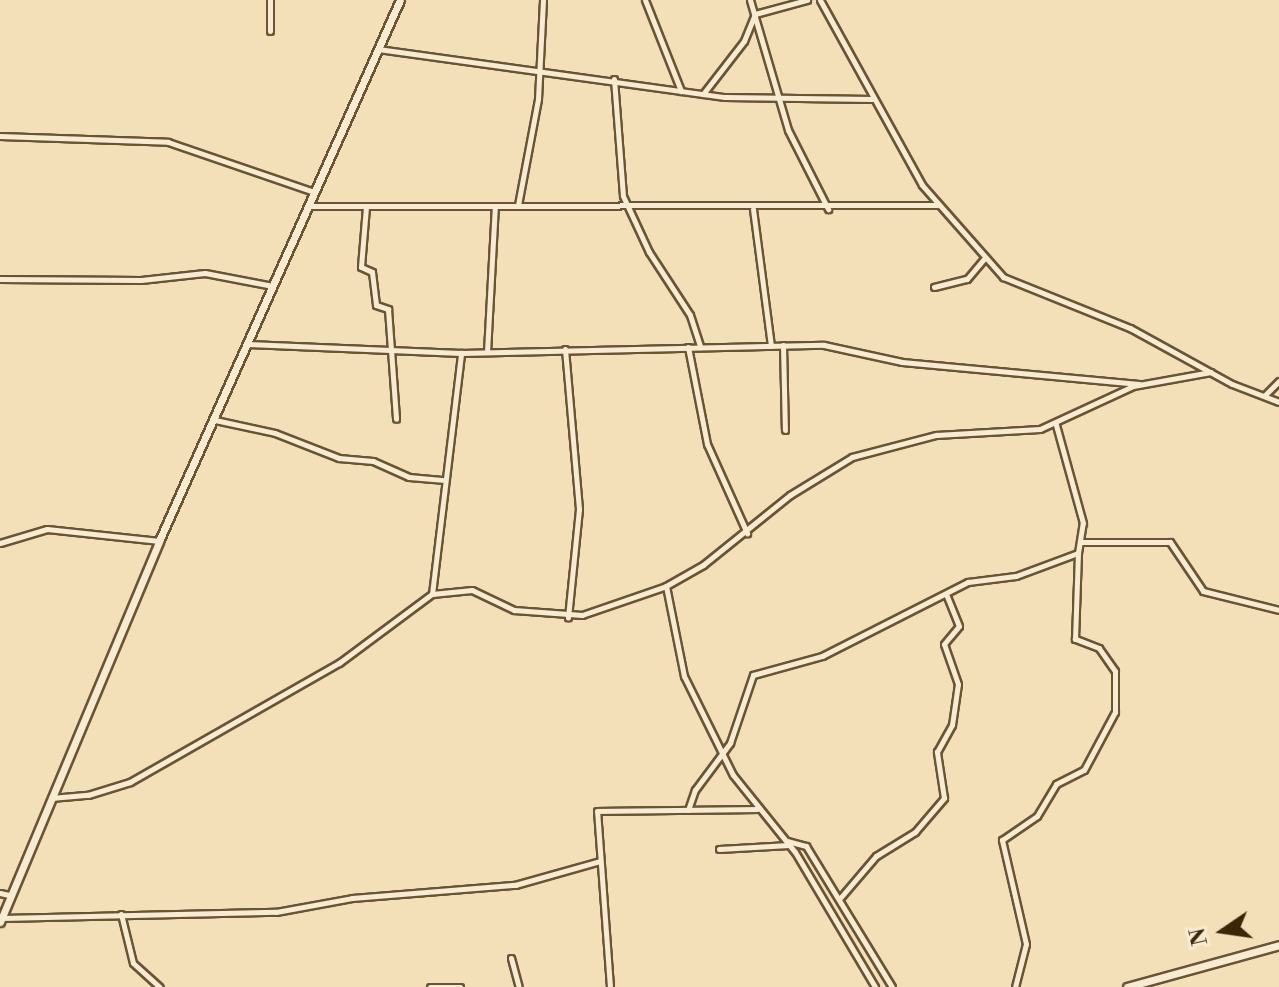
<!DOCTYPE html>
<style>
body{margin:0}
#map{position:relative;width:1279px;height:987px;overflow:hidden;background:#f3e0b9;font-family:"Libre Bodoni",serif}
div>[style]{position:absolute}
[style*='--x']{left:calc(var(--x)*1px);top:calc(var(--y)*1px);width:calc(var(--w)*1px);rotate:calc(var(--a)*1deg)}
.roads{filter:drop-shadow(2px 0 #695434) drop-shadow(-2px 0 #695434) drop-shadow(0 2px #695434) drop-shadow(0 -2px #695434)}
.street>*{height:5px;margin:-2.5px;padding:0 2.5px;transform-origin:2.5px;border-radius:2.5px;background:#f7ebd2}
.secondary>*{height:7px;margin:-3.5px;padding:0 3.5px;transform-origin:3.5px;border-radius:3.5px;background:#f7ebd2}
span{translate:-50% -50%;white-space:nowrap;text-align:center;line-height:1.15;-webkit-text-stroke:7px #f7ebd2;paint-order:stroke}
.north{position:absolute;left:1183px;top:891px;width:80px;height:80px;-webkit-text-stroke:6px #f7ebd2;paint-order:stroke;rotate:257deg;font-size:22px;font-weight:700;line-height:32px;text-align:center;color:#3b2607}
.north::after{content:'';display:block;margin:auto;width:28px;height:36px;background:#3b2607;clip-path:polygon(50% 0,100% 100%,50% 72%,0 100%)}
</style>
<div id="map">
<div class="roads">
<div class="street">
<i style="--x:270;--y:0;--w:31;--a:90"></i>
<i style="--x:645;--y:0;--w:98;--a:68.4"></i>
<i style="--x:750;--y:0;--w:135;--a:73.7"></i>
<i style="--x:788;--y:130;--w:89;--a:63.1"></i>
<i style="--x:820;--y:0;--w:211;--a:61.1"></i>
<i style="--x:922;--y:185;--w:123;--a:48.6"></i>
<i style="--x:1003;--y:277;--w:137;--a:21.9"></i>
<i style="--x:1130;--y:328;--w:116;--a:28.8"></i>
<i style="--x:1232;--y:384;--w:50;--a:21"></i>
<i style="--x:378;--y:49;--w:350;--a:7.9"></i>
<i style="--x:725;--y:97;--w:147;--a:0.8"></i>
<i style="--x:614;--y:79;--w:117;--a:85.6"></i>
<i style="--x:623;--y:196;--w:62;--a:65.1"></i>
<i style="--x:649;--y:252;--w:75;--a:56.9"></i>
<i style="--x:690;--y:315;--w:32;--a:72"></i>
<i style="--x:703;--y:94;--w:67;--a:-52.3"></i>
<i style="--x:744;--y:41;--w:29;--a:-68"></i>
<i style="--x:755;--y:14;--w:54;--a:-15.1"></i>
<i style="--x:0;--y:136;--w:168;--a:2"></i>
<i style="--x:168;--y:142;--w:154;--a:18.9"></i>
<i style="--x:518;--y:205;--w:108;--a:-79.3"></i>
<i style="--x:538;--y:99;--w:99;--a:-87.1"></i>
<i style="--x:308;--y:206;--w:629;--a:-0.09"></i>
<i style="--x:366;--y:207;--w:60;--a:94.8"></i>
<i style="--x:361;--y:267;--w:12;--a:24"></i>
<i style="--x:372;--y:272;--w:33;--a:83"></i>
<i style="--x:376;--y:305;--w:13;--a:18"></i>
<i style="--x:388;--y:309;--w:110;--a:85.8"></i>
<i style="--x:753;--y:209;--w:138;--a:82.5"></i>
<i style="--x:0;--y:279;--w:141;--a:0.4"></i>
<i style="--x:141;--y:280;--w:64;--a:-6.2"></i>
<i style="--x:205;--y:273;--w:69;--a:10.8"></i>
<i style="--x:934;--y:287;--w:34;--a:-14"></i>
<i style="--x:967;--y:279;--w:26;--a:-50"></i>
<i style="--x:248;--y:344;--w:213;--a:2.4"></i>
<i style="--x:461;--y:353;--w:363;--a:-1.3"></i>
<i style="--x:824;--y:345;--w:80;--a:12.3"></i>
<i style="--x:902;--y:362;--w:238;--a:5.3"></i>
<i style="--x:783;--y:345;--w:85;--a:88.7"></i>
<i style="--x:688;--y:347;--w:99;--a:78.9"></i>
<i style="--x:707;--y:444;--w:98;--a:65.8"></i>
<i style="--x:565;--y:349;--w:161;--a:85"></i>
<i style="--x:579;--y:509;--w:109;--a:95.8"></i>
<i style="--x:487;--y:352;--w:146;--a:-86.9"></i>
<i style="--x:1265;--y:395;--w:20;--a:-45"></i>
<i style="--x:215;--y:420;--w:61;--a:12.2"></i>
<i style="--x:275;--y:433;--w:69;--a:21.3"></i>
<i style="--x:339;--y:458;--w:34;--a:5"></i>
<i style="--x:373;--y:461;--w:39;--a:24"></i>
<i style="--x:409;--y:477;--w:33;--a:5"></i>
<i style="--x:1082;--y:542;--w:88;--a:0"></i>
<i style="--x:1170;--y:542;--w:59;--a:56"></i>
<i style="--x:1203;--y:591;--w:78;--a:14"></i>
<i style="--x:0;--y:543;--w:49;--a:-16.6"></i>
<i style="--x:47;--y:529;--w:113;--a:6.1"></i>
<i style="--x:666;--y:586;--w:92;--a:78.7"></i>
<i style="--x:684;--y:676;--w:110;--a:63.7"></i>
<i style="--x:733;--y:775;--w:99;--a:51.2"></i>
<i style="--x:795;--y:852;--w:157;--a:59.3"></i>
<i style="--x:432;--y:594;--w:243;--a:-83.1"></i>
<i style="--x:51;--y:798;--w:37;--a:-5"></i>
<i style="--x:88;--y:795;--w:44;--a:-17.2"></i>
<i style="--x:130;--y:782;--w:241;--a:-29.7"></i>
<i style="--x:339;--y:663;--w:116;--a:-36.6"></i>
<i style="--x:432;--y:594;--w:40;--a:-5.7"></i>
<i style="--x:472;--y:590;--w:47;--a:25.5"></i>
<i style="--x:514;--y:610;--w:68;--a:4.2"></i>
<i style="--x:582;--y:615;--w:89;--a:-19"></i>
<i style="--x:666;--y:586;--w:43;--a:-29.6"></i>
<i style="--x:703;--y:565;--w:112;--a:-38.8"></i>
<i style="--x:790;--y:495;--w:73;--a:-31.5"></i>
<i style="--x:852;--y:457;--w:87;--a:-14.7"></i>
<i style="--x:936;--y:435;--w:104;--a:-3.3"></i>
<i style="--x:1040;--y:429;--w:102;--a:-24.8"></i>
<i style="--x:1133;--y:386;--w:79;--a:-10.2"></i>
<i style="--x:688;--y:810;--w:21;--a:-71"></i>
<i style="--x:695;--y:790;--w:59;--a:-53.3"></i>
<i style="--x:730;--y:743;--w:72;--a:-71.3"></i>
<i style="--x:753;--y:675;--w:72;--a:-15.4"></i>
<i style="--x:822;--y:656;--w:164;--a:-26.9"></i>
<i style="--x:968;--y:582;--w:48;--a:-7.1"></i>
<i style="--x:1016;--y:576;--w:66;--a:-20.4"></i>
<i style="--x:1078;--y:553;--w:30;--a:-81"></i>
<i style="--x:1083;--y:523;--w:102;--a:-105.4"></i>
<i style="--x:787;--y:841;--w:20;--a:15"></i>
<i style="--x:806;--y:846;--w:165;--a:58.6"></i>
<i style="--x:719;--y:849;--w:70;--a:-3.3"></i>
<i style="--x:0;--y:893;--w:9;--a:13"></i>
<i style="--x:841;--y:897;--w:54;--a:-49.5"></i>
<i style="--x:876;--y:856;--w:46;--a:-31.6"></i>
<i style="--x:915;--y:832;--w:45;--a:-49.5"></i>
<i style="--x:944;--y:798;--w:47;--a:-98.7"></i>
<i style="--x:937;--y:752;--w:31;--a:-61"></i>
<i style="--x:952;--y:725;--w:41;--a:-81.7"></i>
<i style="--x:958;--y:684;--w:42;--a:-109.3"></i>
<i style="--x:944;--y:644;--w:23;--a:-50"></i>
<i style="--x:959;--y:626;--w:32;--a:-112"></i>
<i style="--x:121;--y:914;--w:50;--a:76.2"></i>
<i style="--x:133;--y:963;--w:36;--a:42"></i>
<i style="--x:2;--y:918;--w:274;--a:-1.3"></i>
<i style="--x:276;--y:912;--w:77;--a:-10.4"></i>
<i style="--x:352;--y:898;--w:164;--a:-4.6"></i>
<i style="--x:515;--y:885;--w:88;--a:-15.8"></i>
<i style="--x:511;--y:958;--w:30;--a:75"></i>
<i style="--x:430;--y:987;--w:30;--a:0"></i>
<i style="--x:610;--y:987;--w:176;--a:-94.2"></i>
<i style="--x:597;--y:811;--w:160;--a:-0.7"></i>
<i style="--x:1015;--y:987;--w:44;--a:-75.7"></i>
<i style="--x:1026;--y:944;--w:107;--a:-103"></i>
<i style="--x:1002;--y:840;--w:42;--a:-34.4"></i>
<i style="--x:1037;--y:816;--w:37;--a:-59"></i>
<i style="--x:1056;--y:784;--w:31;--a:-27"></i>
<i style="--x:1084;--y:770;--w:66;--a:-61.9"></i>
<i style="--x:1115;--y:712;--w:41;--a:-90"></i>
<i style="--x:1115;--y:671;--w:28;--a:-125"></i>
<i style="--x:1099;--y:648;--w:26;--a:-159"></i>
<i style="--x:1075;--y:639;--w:86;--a:-88"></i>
</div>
<div class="secondary">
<i style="--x:0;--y:922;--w:413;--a:-67.3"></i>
<i style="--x:159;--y:541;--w:592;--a:-65.99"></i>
<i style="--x:1127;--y:987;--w:158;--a:-15.4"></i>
</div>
</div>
<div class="north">N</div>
</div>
